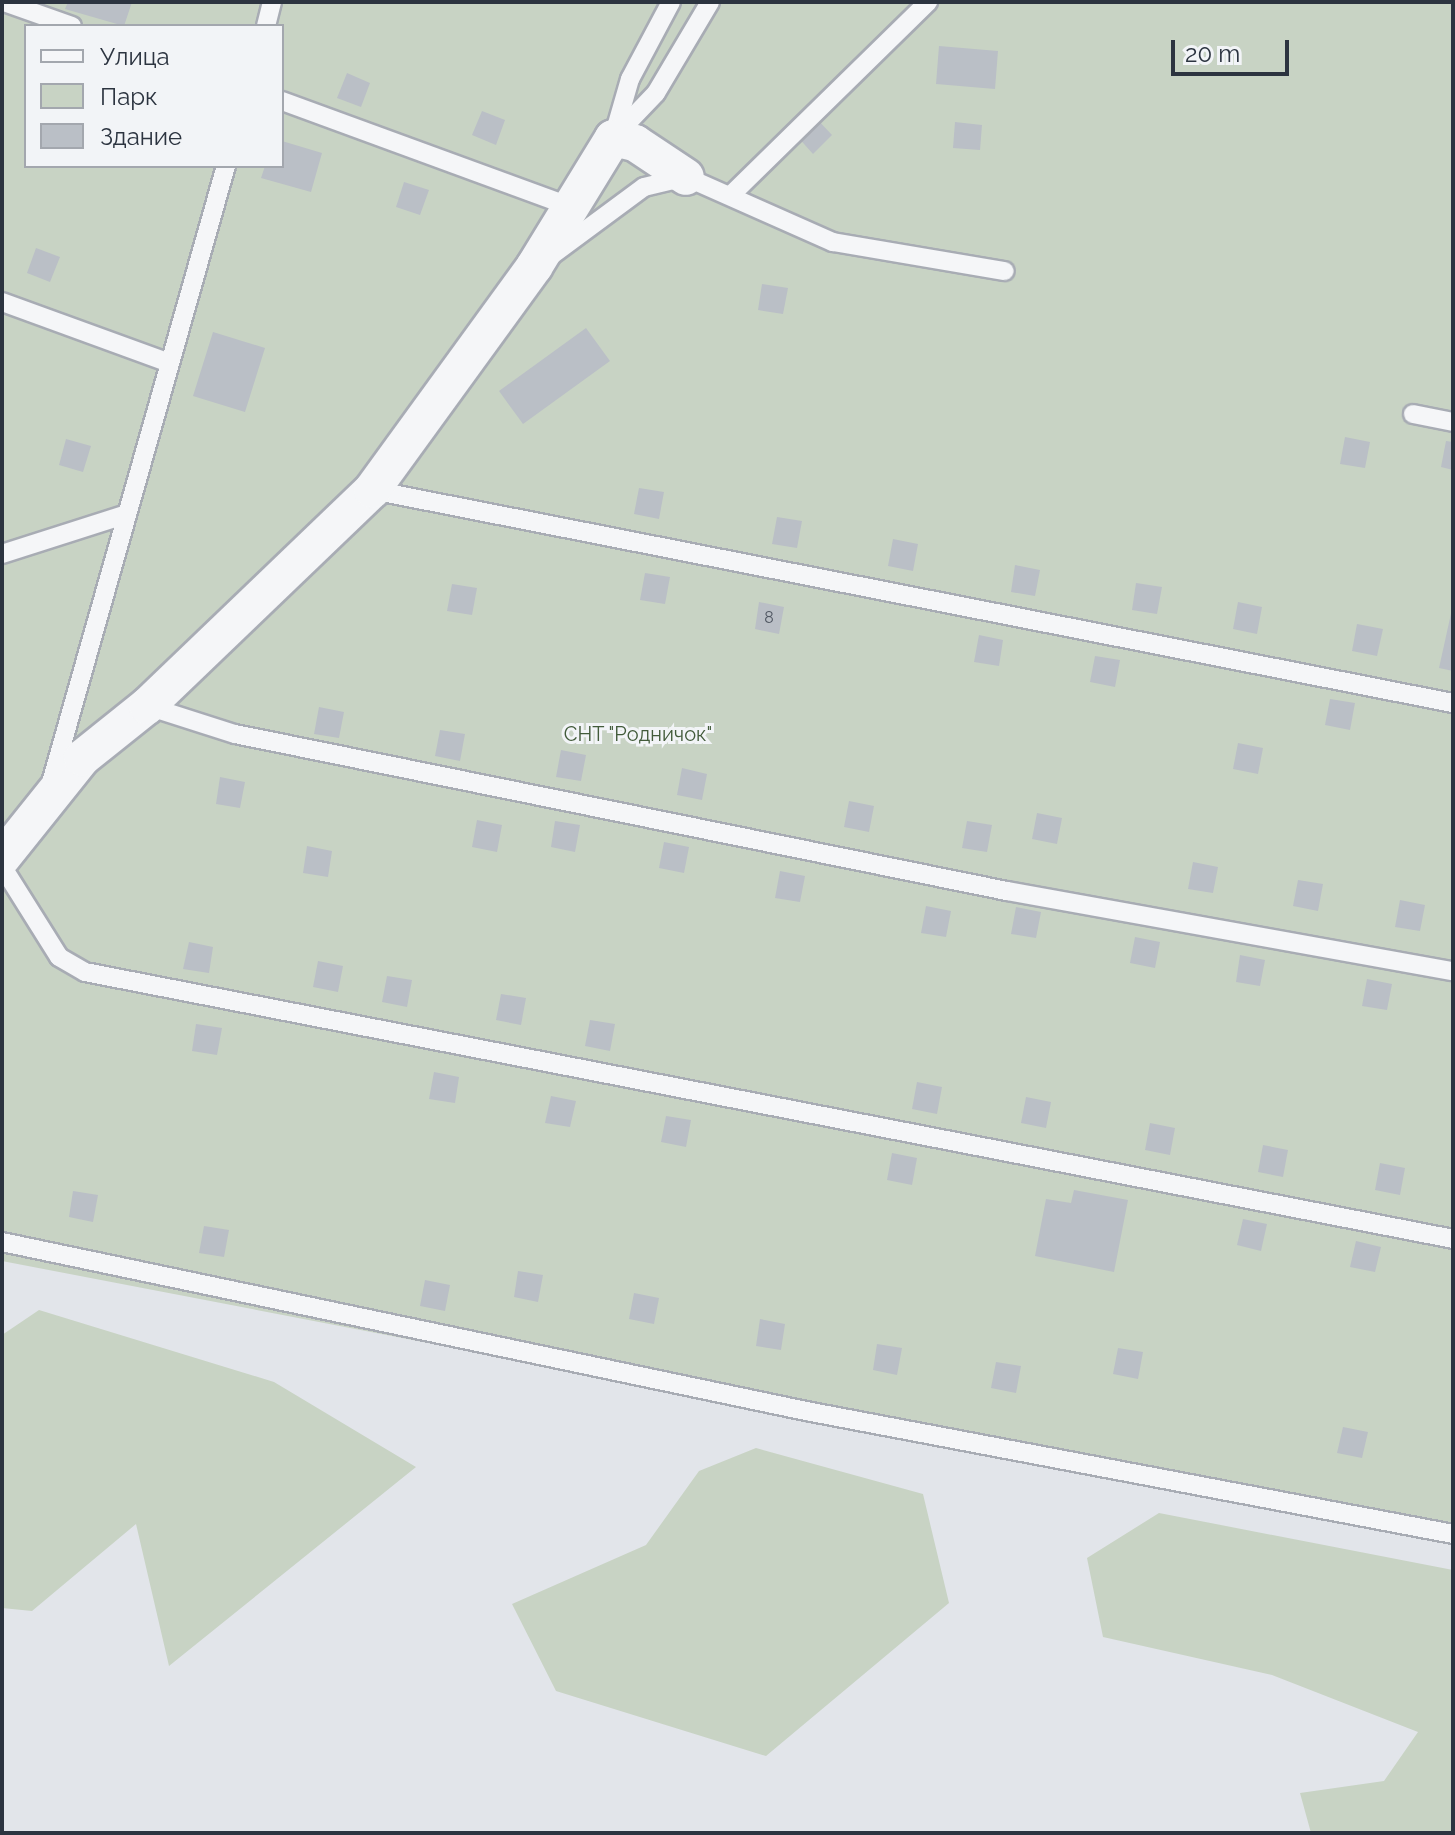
<!DOCTYPE html>
<meta charset="utf-8">
<style>
body{margin:0}
#map{position:relative;width:1455px;height:1835px;overflow:hidden;background:#e2e5ea;font-family:Raleway,sans-serif}
div>[style]{position:absolute}
[style*='--x']{left:calc(var(--x)*1px);top:calc(var(--y)*1px);width:calc(var(--w)*1px);rotate:calc(var(--a)*1deg)}
.green>*{inset:0;background:#c8d3c4}
.building>*{inset:0;background:#babfc6}
.roads{filter:drop-shadow(2px 0 #a8acb4) drop-shadow(-2px 0 #a8acb4) drop-shadow(0 2px #a8acb4) drop-shadow(0 -2px #a8acb4)}
.service>*{height:18px;margin:-9px;padding:0 9px;transform-origin:9px;border-radius:9px;background:#f5f6f8}
.minor>*{height:36px;margin:-18px;padding:0 18px;transform-origin:18px;border-radius:18px;background:#f5f6f8}
span{translate:-50% -50%;white-space:nowrap;text-align:center;line-height:1.15;-webkit-text-stroke:6px #f2f4f7;paint-order:stroke}
.number-label{font-size:16px;color:#505762}
.number-label span{-webkit-text-stroke-width:0}
.park-label{font-size:20px;color:#425b3a}
.frame{position:absolute;inset:0;border:4px solid #2c3440;pointer-events:none}
.legend{position:absolute;left:24px;top:24px;width:260px;height:144px;box-sizing:border-box;background:#f2f4f7;border:2px solid #a3a7ae;margin:0;padding:10px 14px;list-style:none;font-size:24px;color:#2c3440}
.legend li{display:flex;align-items:center;gap:16px;height:40px}
.legend b{width:40px;border:2px solid #a3a7ae}
.scale{position:absolute;left:1171px;top:40px;width:118px;height:36px;box-sizing:border-box;border:4px solid #2c3440;border-top:0;padding-left:10px;font-size:24px;line-height:28px;white-space:nowrap;color:#2c3440;-webkit-text-stroke:6px #f2f4f7;paint-order:stroke}
</style>
<div id="map">
<div class="green">
<i style="clip-path:polygon(evenodd,2px 2px,1453px 2px,1453px 1540px,2px 1261px,2px 2px,26px 26px,282px 26px,282px 166px,26px 166px,26px 26px)"></i>
<i style="clip-path:polygon(39px 1310px,274px 1382px,416px 1467px,169px 1666px,136px 1524px,32px 1611px,2px 1608px,2px 1335px)"></i>
<i style="clip-path:polygon(756px 1448px,923px 1494px,949px 1603px,766px 1756px,556px 1691px,512px 1604px,646px 1545px,699px 1471px)"></i>
<i style="clip-path:polygon(1159px 1513px,1453px 1570px,1453px 1833px,1311px 1833px,1300px 1793px,1384px 1781px,1418px 1732px,1272px 1675px,1103px 1637px,1087px 1558px)"></i>
</div>
<div class="building">
<i style="clip-path:polygon(68px 2px,132px 2px,124px 26px,65px 9px)"></i>
<i style="clip-path:polygon(939px 46px,998px 51px,995px 89px,936px 84px)"></i>
<i style="clip-path:polygon(347px 73px,370px 83px,361px 107px,337px 98px)"></i>
<i style="clip-path:polygon(482px 111px,505px 120px,496px 145px,472px 135px)"></i>
<i style="clip-path:polygon(815px 117px,832px 135px,813px 154px,796px 135px)"></i>
<i style="clip-path:polygon(955px 122px,982px 125px,980px 150px,953px 148px)"></i>
<i style="clip-path:polygon(282px 141px,322px 153px,311px 192px,261px 178px,265px 166px,282px 166px)"></i>
<i style="clip-path:polygon(404px 182px,429px 190px,420px 215px,396px 207px)"></i>
<i style="clip-path:polygon(36px 248px,60px 257px,50px 282px,27px 273px)"></i>
<i style="clip-path:polygon(762px 284px,788px 288px,783px 314px,758px 310px)"></i>
<i style="clip-path:polygon(586px 328px,610px 361px,523px 424px,499px 391px)"></i>
<i style="clip-path:polygon(213px 332px,265px 348px,245px 412px,193px 396px)"></i>
<i style="clip-path:polygon(1345px 437px,1370px 442px,1365px 468px,1340px 464px)"></i>
<i style="clip-path:polygon(66px 439px,91px 446px,83px 472px,59px 465px)"></i>
<i style="clip-path:polygon(1446px 441px,1453px 442px,1453px 470px,1441px 467px)"></i>
<i style="clip-path:polygon(639px 488px,664px 492px,659px 519px,634px 514px)"></i>
<i style="clip-path:polygon(777px 517px,802px 521px,797px 548px,772px 544px)"></i>
<i style="clip-path:polygon(893px 539px,918px 544px,913px 571px,888px 566px)"></i>
<i style="clip-path:polygon(1015px 565px,1040px 570px,1035px 596px,1011px 592px)"></i>
<i style="clip-path:polygon(645px 573px,670px 577px,665px 604px,640px 600px)"></i>
<i style="clip-path:polygon(1136px 583px,1162px 587px,1157px 614px,1132px 610px)"></i>
<i style="clip-path:polygon(452px 584px,477px 588px,472px 615px,447px 611px)"></i>
<i style="clip-path:polygon(759px 602px,784px 607px,779px 634px,755px 629px)"></i>
<i style="clip-path:polygon(1238px 602px,1262px 607px,1257px 634px,1233px 629px)"></i>
<i style="clip-path:polygon(1452px 609px,1453px 609px,1453px 671px,1439px 668px)"></i>
<i style="clip-path:polygon(1357px 624px,1383px 629px,1377px 656px,1352px 651px)"></i>
<i style="clip-path:polygon(979px 635px,1003px 640px,999px 666px,974px 662px)"></i>
<i style="clip-path:polygon(1095px 656px,1120px 660px,1115px 687px,1090px 682px)"></i>
<i style="clip-path:polygon(1330px 699px,1355px 703px,1350px 730px,1325px 725px)"></i>
<i style="clip-path:polygon(319px 707px,344px 712px,339px 738px,314px 734px)"></i>
<i style="clip-path:polygon(440px 730px,465px 734px,460px 761px,435px 756px)"></i>
<i style="clip-path:polygon(1238px 743px,1263px 748px,1258px 774px,1233px 769px)"></i>
<i style="clip-path:polygon(561px 750px,586px 755px,581px 781px,556px 777px)"></i>
<i style="clip-path:polygon(682px 768px,707px 774px,702px 800px,677px 795px)"></i>
<i style="clip-path:polygon(220px 777px,245px 782px,240px 808px,216px 804px)"></i>
<i style="clip-path:polygon(849px 801px,874px 806px,869px 832px,844px 827px)"></i>
<i style="clip-path:polygon(1037px 813px,1062px 818px,1057px 844px,1032px 839px)"></i>
<i style="clip-path:polygon(477px 820px,502px 825px,497px 852px,472px 847px)"></i>
<i style="clip-path:polygon(555px 821px,580px 825px,575px 852px,551px 847px)"></i>
<i style="clip-path:polygon(967px 821px,992px 825px,987px 852px,962px 848px)"></i>
<i style="clip-path:polygon(664px 842px,689px 847px,684px 873px,659px 868px)"></i>
<i style="clip-path:polygon(307px 846px,332px 851px,328px 877px,303px 873px)"></i>
<i style="clip-path:polygon(1193px 862px,1218px 867px,1213px 893px,1188px 889px)"></i>
<i style="clip-path:polygon(780px 871px,805px 876px,800px 902px,775px 898px)"></i>
<i style="clip-path:polygon(1298px 880px,1323px 884px,1318px 911px,1293px 906px)"></i>
<i style="clip-path:polygon(1400px 900px,1425px 905px,1420px 931px,1395px 927px)"></i>
<i style="clip-path:polygon(926px 906px,951px 911px,946px 937px,921px 933px)"></i>
<i style="clip-path:polygon(1016px 907px,1041px 912px,1036px 938px,1011px 934px)"></i>
<i style="clip-path:polygon(1135px 937px,1160px 942px,1155px 968px,1130px 963px)"></i>
<i style="clip-path:polygon(189px 942px,213px 947px,209px 973px,183px 969px)"></i>
<i style="clip-path:polygon(1240px 955px,1265px 960px,1260px 986px,1236px 982px)"></i>
<i style="clip-path:polygon(318px 961px,343px 966px,338px 992px,313px 987px)"></i>
<i style="clip-path:polygon(387px 976px,412px 980px,407px 1007px,382px 1002px)"></i>
<i style="clip-path:polygon(1367px 979px,1392px 984px,1387px 1010px,1362px 1006px)"></i>
<i style="clip-path:polygon(501px 994px,526px 998px,521px 1025px,496px 1020px)"></i>
<i style="clip-path:polygon(590px 1020px,615px 1024px,610px 1051px,585px 1046px)"></i>
<i style="clip-path:polygon(196px 1024px,222px 1028px,217px 1055px,192px 1051px)"></i>
<i style="clip-path:polygon(434px 1072px,459px 1077px,455px 1103px,429px 1099px)"></i>
<i style="clip-path:polygon(917px 1082px,942px 1087px,937px 1114px,912px 1109px)"></i>
<i style="clip-path:polygon(551px 1096px,576px 1101px,570px 1127px,545px 1123px)"></i>
<i style="clip-path:polygon(1026px 1097px,1051px 1102px,1046px 1128px,1021px 1123px)"></i>
<i style="clip-path:polygon(666px 1116px,691px 1120px,686px 1147px,661px 1142px)"></i>
<i style="clip-path:polygon(1150px 1123px,1175px 1128px,1170px 1155px,1145px 1150px)"></i>
<i style="clip-path:polygon(1263px 1145px,1288px 1150px,1283px 1177px,1258px 1172px)"></i>
<i style="clip-path:polygon(892px 1153px,917px 1158px,912px 1185px,887px 1180px)"></i>
<i style="clip-path:polygon(1380px 1163px,1405px 1168px,1400px 1195px,1375px 1190px)"></i>
<i style="clip-path:polygon(1074px 1190px,1128px 1200px,1114px 1272px,1035px 1256px,1046px 1199px,1071px 1203px)"></i>
<i style="clip-path:polygon(73px 1191px,98px 1195px,93px 1222px,69px 1217px)"></i>
<i style="clip-path:polygon(1243px 1219px,1267px 1224px,1261px 1251px,1237px 1245px)"></i>
<i style="clip-path:polygon(204px 1226px,229px 1230px,224px 1257px,199px 1253px)"></i>
<i style="clip-path:polygon(1356px 1241px,1381px 1247px,1375px 1272px,1350px 1267px)"></i>
<i style="clip-path:polygon(518px 1271px,543px 1275px,538px 1302px,514px 1297px)"></i>
<i style="clip-path:polygon(425px 1280px,450px 1285px,445px 1311px,420px 1306px)"></i>
<i style="clip-path:polygon(634px 1293px,659px 1298px,654px 1324px,629px 1319px)"></i>
<i style="clip-path:polygon(760px 1319px,785px 1324px,781px 1350px,756px 1346px)"></i>
<i style="clip-path:polygon(877px 1344px,902px 1348px,897px 1375px,873px 1370px)"></i>
<i style="clip-path:polygon(1118px 1348px,1143px 1352px,1138px 1379px,1113px 1374px)"></i>
<i style="clip-path:polygon(996px 1362px,1021px 1366px,1016px 1393px,991px 1388px)"></i>
<i style="clip-path:polygon(1343px 1427px,1368px 1432px,1362px 1458px,1337px 1453px)"></i>
</div>
<div class="roads">
<div class="service">
<i style="--x:4;--y:2;--w:72;--a:19.4"></i>
<i style="--x:671;--y:2;--w:87;--a:118"></i>
<i style="--x:630;--y:79;--w:61;--a:106.1"></i>
<i style="--x:613;--y:138;--w:62;--a:-46.3"></i>
<i style="--x:656;--y:93;--w:106;--a:-59.3"></i>
<i style="--x:266;--y:26;--w:25;--a:-76"></i>
<i style="--x:282;--y:101;--w:308;--a:20.1"></i>
<i style="--x:731;--y:195;--w:276;--a:-44.4"></i>
<i style="--x:552;--y:255;--w:114;--a:-36.5"></i>
<i style="--x:644;--y:187;--w:43;--a:-13.4"></i>
<i style="--x:686;--y:177;--w:161;--a:23.9"></i>
<i style="--x:833;--y:242;--w:174;--a:9.6"></i>
<i style="--x:2;--y:302;--w:176;--a:20"></i>
<i style="--x:1413;--y:414;--w:41;--a:11.3"></i>
<i style="--x:372;--y:490;--w:1102;--a:11.15"></i>
<i style="--x:2;--y:554;--w:131;--a:-17.7"></i>
<i style="--x:147;--y:706;--w:92;--a:17.7"></i>
<i style="--x:235;--y:734;--w:788;--a:11.5"></i>
<i style="--x:1007;--y:891;--w:453;--a:10.2"></i>
<i style="--x:51;--y:783;--w:641;--a:-74.17"></i>
<i style="--x:2;--y:866;--w:107;--a:57.9"></i>
<i style="--x:59;--y:957;--w:30;--a:30"></i>
<i style="--x:85;--y:972;--w:1394;--a:11.04"></i>
<i style="--x:2;--y:1242;--w:822;--a:11.87"></i>
<i style="--x:806;--y:1411;--w:659;--a:10.76"></i>
</div>
<div class="minor">
<i style="--x:2;--y:858;--w:128;--a:-51.3"></i>
<i style="--x:82;--y:758;--w:83;--a:-38.7"></i>
<i style="--x:147;--y:706;--w:312;--a:-43.8"></i>
<i style="--x:372;--y:490;--w:276;--a:-54"></i>
<i style="--x:534;--y:267;--w:151;--a:-58.5"></i>
<i style="--x:613;--y:138;--w:23;--a:13"></i>
<i style="--x:635;--y:143;--w:61;--a:33.7"></i>
</div>
</div>
<div class="number-label">
<span style="left:769px;top:618px">8</span>
</div>
<div class="park-label">
<span style="left:638px;top:734px">СНТ "Родничок"</span>
</div>
<div class="frame"></div>
<ul class="legend">
<li><b style="height:10px;background:#f5f6f8"></b>Улица</li>
<li><b style="height:22px;background:#c8d3c4"></b>Парк</li>
<li><b style="height:22px;background:#babfc6"></b>Здание</li>
</ul>
<div class="scale">20 m</div>
</div>
